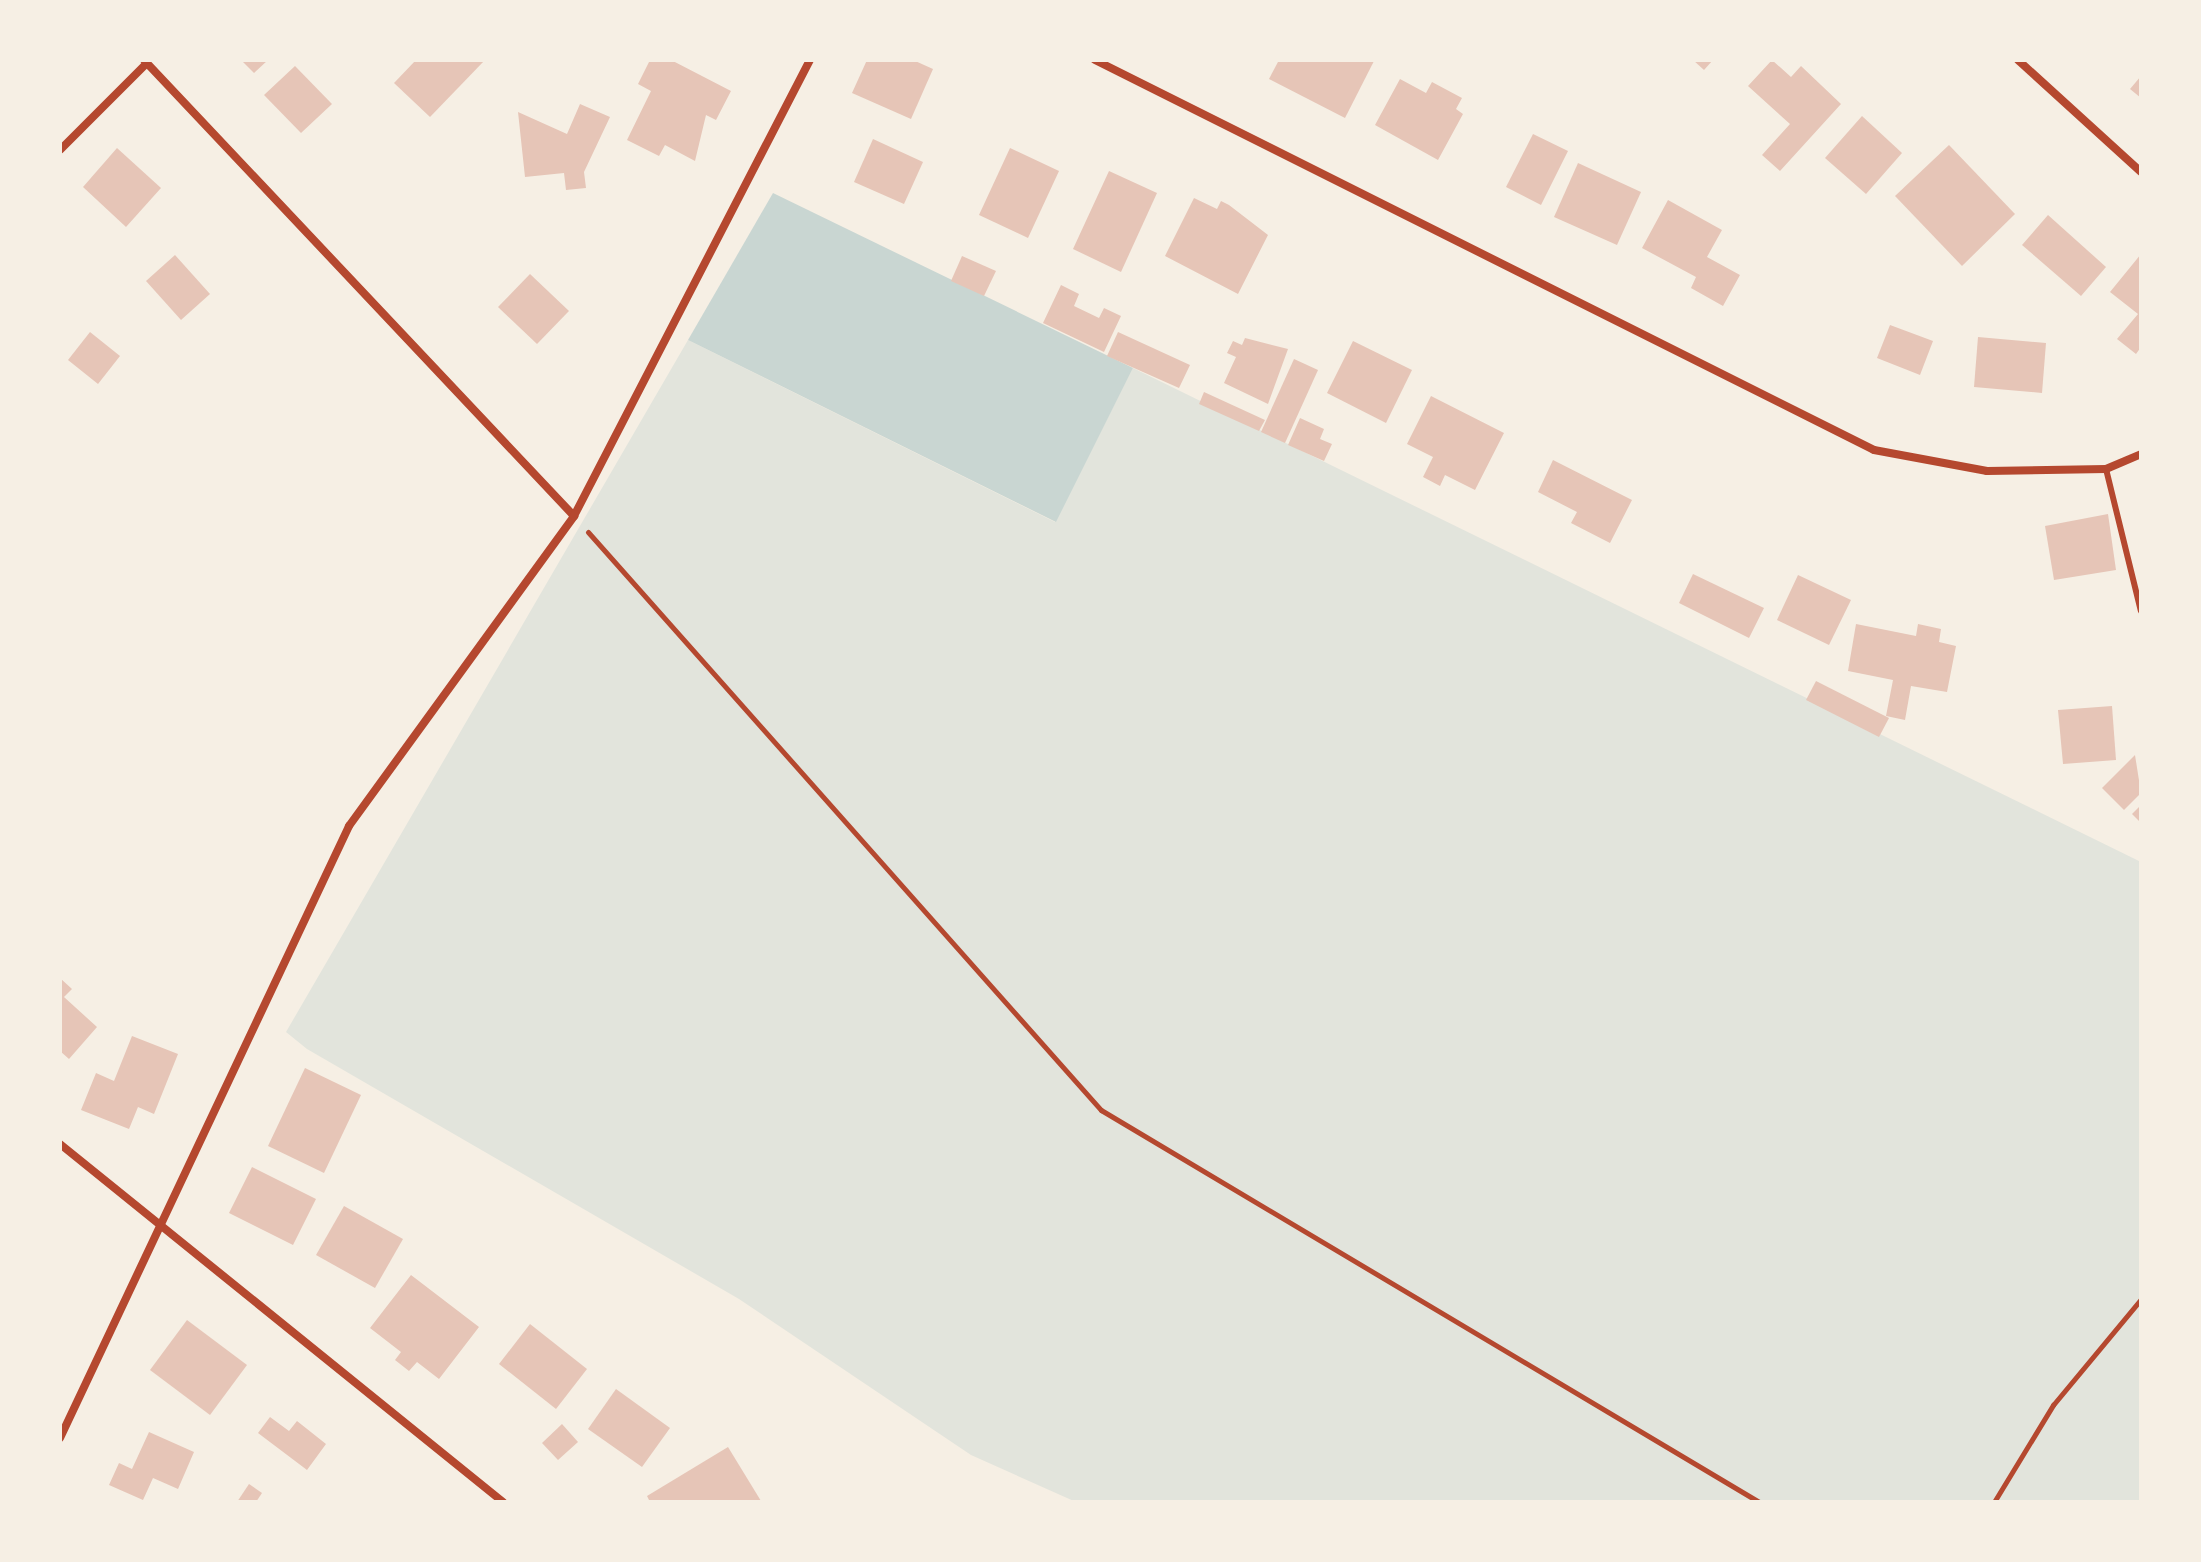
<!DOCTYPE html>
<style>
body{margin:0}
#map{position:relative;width:2201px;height:1562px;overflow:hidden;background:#f6efe4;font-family:"PT Sans",sans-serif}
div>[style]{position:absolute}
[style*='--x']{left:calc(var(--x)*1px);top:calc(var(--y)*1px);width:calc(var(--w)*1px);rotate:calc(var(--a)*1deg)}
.green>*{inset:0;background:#e2e4dc}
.water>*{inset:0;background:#c9d6d2}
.building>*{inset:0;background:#e6c5b7}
.path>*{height:5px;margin:-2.5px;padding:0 2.5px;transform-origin:2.5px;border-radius:2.5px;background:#b5482f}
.service>*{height:6px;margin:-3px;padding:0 3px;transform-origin:3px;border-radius:3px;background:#b5482f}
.minor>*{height:8px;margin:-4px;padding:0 4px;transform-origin:4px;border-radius:4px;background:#b5482f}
span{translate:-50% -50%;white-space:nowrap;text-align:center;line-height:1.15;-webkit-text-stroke:8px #f6efe4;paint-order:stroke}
.frame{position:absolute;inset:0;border:62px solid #f6efe4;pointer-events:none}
</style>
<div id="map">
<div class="green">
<i style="clip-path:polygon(688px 340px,1055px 522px,1133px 368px,2141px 862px,2141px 1502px,1076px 1502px,971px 1455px,739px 1299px,307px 1049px,286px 1032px)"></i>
</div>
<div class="water">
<i style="clip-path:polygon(773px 193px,1133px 368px,1056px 522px,688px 340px)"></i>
</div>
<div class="building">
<i style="clip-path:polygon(241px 60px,268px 60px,254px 73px)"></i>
<i style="clip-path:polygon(416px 60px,485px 60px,430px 117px,394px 83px)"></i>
<i style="clip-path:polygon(650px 60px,671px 60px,731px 91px,716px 120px,706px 115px,695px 161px,665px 145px,659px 156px,627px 140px,651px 91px,638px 84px)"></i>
<i style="clip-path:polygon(867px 60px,913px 60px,933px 69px,911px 119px,852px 93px)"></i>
<i style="clip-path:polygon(1279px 60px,1372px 60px,1374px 61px,1345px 118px,1269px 79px)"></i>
<i style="clip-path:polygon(1693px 60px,1713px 60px,1704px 70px)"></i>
<i style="clip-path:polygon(1772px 60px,1791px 77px,1801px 66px,1841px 104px,1780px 171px,1762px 155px,1790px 124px,1748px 86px)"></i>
<i style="clip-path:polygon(295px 66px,332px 104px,301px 133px,264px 95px)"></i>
<i style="clip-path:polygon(2141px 76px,2141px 98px,2130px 89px)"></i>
<i style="clip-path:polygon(1400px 79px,1426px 93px,1432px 82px,1462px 98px,1456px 109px,1463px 114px,1438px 160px,1375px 125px)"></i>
<i style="clip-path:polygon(580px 104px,610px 117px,584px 172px,586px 188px,566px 190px,564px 173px,525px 177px,518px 112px,567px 134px)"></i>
<i style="clip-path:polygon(1862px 116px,1902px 153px,1866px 194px,1825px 158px)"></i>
<i style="clip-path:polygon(1533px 134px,1568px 151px,1541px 205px,1506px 187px)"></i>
<i style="clip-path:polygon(873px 139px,923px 162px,904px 204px,854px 182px)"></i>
<i style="clip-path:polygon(1949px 145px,2015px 214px,1962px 266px,1895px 196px)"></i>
<i style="clip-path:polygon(117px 148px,161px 188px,126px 227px,83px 187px)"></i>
<i style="clip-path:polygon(1010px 148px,1059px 171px,1028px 238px,979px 215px)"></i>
<i style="clip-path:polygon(1578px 163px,1641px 192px,1617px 245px,1554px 217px)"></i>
<i style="clip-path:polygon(1109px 171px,1157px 193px,1121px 272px,1073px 249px)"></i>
<i style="clip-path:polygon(1194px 198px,1217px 209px,1221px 201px,1229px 205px,1268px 235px,1238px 294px,1165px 256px)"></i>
<i style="clip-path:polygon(1668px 200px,1722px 230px,1707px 257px,1740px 275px,1723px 306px,1691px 288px,1696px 277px,1642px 248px)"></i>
<i style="clip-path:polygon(2048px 215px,2106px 267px,2081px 296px,2022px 245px)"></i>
<i style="clip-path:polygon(2141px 254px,2141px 347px,2136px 354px,2117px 339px,2138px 314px,2110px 292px)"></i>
<i style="clip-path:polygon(175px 255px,210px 294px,181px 320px,146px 281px)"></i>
<i style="clip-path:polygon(962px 256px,996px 271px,984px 296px,951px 281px)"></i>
<i style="clip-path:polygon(530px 274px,569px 311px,537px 344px,498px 307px)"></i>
<i style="clip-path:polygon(1061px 285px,1079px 294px,1074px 306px,1099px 318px,1104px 308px,1121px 316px,1104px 352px,1043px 323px)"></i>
<i style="clip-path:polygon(1890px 325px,1933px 341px,1920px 375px,1877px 358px)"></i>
<i style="clip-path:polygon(90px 332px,120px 356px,98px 384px,68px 360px)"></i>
<i style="clip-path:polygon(1118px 332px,1190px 365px,1179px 388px,1107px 356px)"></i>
<i style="clip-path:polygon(1978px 337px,2046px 343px,2042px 393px,1974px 387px)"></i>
<i style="clip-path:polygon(1245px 338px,1288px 349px,1268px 404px,1224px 383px,1236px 357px,1227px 353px,1233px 341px,1242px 345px)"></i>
<i style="clip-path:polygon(1353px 341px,1412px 370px,1386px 423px,1327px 393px)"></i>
<i style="clip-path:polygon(1294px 359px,1318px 370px,1285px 443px,1261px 432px)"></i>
<i style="clip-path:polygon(1204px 392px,1265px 420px,1259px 431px,1199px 404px)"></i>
<i style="clip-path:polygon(1431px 396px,1504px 433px,1475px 490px,1445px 475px,1440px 486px,1423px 477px,1433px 457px,1407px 444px)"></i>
<i style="clip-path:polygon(1300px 418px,1324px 429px,1320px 439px,1332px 444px,1324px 461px,1288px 445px)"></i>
<i style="clip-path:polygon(1553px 460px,1632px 500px,1610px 543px,1571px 523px,1577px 512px,1538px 492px)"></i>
<i style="clip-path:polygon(2108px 514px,2116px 570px,2054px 580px,2045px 526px)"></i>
<i style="clip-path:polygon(1693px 574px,1764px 608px,1749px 638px,1679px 603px)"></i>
<i style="clip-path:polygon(1798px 575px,1851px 600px,1829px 645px,1777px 620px)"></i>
<i style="clip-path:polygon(1856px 624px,1916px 636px,1918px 624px,1941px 629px,1939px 642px,1956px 646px,1947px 692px,1911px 686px,1905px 720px,1886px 716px,1893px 680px,1848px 671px)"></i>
<i style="clip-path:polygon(1816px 681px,1889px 718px,1879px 737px,1806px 700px)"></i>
<i style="clip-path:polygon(2112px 706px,2116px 760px,2063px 764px,2058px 710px)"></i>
<i style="clip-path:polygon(2135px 755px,2141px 793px,2124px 810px,2102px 788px)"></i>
<i style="clip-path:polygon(2141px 805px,2141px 823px,2132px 814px)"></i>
<i style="clip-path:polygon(60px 978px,72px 989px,64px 997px,97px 1027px,69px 1059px,60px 1051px)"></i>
<i style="clip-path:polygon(132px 1036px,178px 1054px,154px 1114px,138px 1107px,129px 1129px,81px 1110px,96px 1073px,114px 1081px)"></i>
<i style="clip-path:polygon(305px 1068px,361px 1095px,324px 1173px,268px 1146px)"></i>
<i style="clip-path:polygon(252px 1167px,316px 1199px,293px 1245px,229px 1213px)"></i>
<i style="clip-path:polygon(344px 1206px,403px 1239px,375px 1288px,316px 1255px)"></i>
<i style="clip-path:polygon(411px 1275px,479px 1327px,439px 1379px,417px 1362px,409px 1371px,395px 1360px,401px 1352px,370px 1328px)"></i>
<i style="clip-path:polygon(187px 1320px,247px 1365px,210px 1415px,150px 1370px)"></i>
<i style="clip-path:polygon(530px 1324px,587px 1369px,556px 1409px,499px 1364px)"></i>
<i style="clip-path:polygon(616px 1389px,670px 1428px,642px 1467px,588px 1429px)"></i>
<i style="clip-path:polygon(270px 1417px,289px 1431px,297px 1421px,326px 1444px,307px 1470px,258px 1433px)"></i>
<i style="clip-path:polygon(562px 1424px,578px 1442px,558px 1460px,542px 1443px)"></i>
<i style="clip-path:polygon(149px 1432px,194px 1452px,178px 1489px,153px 1478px,143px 1500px,109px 1485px,119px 1463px,132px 1469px)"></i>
<i style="clip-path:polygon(728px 1447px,761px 1501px,650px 1502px,647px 1496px)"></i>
<i style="clip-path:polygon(249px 1484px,262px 1493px,256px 1502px,237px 1502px)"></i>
</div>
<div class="path">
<i style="--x:588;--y:532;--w:773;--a:48.41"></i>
<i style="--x:1101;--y:1110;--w:766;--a:30.78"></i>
<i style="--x:1994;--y:1502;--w:114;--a:-58.7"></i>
<i style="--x:2053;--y:1405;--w:138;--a:-50.3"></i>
</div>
<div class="service">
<i style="--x:2106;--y:469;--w:146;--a:76.2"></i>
</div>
<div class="minor">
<i style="--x:144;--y:60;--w:627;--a:46.68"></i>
<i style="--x:1095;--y:60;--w:871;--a:26.59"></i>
<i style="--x:1874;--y:450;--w:115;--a:10.5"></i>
<i style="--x:1987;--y:471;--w:119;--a:-1"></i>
<i style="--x:2106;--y:469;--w:38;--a:-23"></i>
<i style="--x:2018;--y:60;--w:166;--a:42.3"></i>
<i style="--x:60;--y:150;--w:123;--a:-45"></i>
<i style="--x:60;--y:1144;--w:570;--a:38.94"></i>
<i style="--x:60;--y:1438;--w:677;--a:-64.72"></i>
<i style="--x:349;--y:826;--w:383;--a:-54"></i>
<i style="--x:574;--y:516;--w:513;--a:-62.64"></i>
</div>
<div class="frame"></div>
</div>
